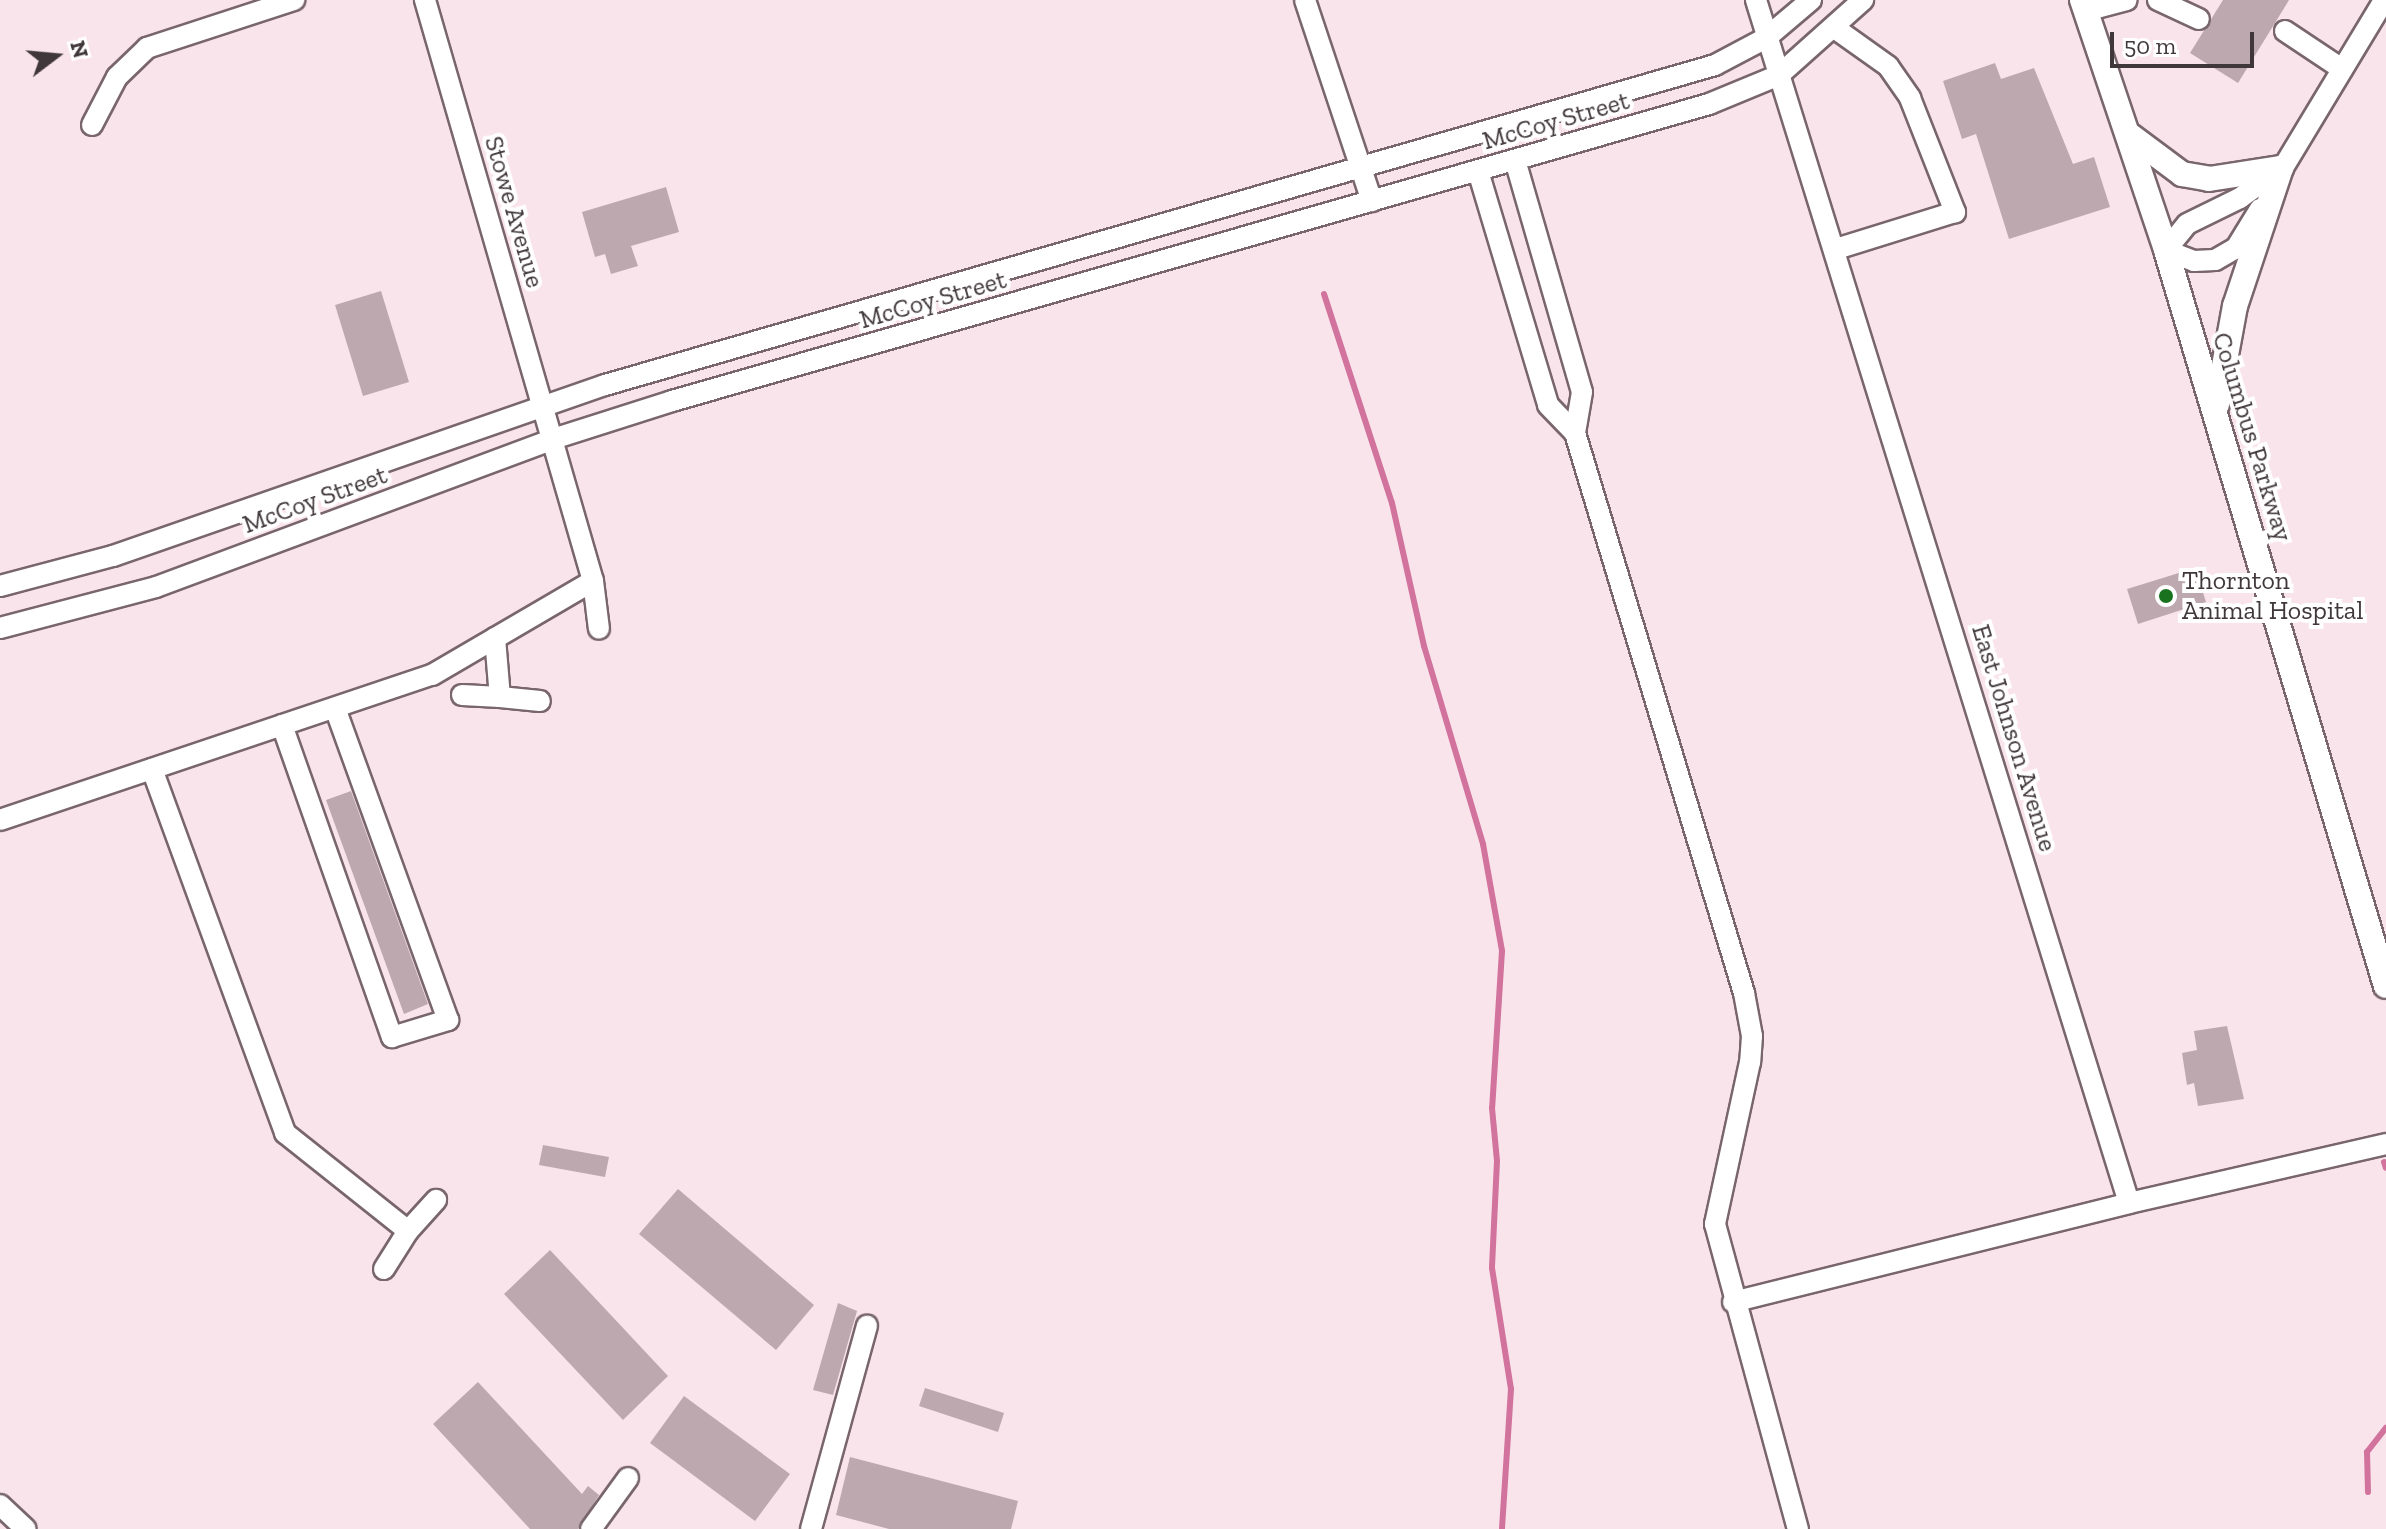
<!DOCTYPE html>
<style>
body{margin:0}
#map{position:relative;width:2386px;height:1529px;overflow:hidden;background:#fae4ec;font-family:"Zilla Slab",serif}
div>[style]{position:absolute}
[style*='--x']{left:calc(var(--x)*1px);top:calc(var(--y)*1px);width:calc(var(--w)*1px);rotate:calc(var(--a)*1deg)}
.stream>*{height:6px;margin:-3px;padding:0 3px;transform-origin:3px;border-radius:3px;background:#d1739c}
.building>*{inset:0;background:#bda8b0}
.roads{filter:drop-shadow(2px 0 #79666d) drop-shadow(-2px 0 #79666d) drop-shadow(0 2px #79666d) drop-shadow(0 -2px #79666d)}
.minor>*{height:20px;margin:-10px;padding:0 10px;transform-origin:10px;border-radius:10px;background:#fff}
.major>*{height:24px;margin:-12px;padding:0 12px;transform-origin:12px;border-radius:12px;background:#fff}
.dots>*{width:22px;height:22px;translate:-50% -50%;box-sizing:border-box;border:4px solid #fff;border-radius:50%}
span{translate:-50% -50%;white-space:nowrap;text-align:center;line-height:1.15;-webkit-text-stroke:8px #fff;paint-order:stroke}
.street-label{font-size:26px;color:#40373b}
.poi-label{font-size:26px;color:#40373b}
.left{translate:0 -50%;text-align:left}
.north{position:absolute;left:16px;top:16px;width:80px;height:80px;-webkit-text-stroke:6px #fff;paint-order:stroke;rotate:74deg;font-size:22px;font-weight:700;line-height:32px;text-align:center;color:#40373b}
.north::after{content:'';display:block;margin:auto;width:28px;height:36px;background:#40373b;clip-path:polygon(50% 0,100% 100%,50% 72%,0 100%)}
.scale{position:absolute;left:2110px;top:32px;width:144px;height:36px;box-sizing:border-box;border:4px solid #40373b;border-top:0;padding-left:10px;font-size:24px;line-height:28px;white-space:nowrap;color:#40373b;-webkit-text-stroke:6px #fff;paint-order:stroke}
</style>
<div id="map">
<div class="stream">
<i style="--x:1324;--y:294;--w:220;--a:72"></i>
<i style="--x:1392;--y:503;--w:147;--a:77.4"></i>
<i style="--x:1424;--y:646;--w:207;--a:73.4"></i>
<i style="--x:1483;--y:844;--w:109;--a:79.9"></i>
<i style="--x:1502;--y:951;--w:157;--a:93.6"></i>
<i style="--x:1492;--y:1108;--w:53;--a:84.6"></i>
<i style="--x:1497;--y:1161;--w:107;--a:92.7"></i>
<i style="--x:1492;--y:1268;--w:122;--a:81.1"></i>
<i style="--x:1511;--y:1389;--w:140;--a:93.7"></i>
<i style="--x:2384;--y:1162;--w:6;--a:72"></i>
<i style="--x:2368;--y:1492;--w:40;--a:-91.4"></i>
<i style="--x:2367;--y:1452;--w:31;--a:-52"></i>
</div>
<div class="building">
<i style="clip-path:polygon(2223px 0,2289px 0,2238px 83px,2190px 53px)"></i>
<i style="clip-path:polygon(1995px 63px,2001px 79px,2034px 68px,2073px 164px,2094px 157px,2110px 207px,2009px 239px,1976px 134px,1962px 139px,1943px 81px)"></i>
<i style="clip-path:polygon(666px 187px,679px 232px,631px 246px,638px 266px,611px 274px,605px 254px,595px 257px,582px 212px)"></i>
<i style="clip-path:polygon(381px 291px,409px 382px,363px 396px,335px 305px)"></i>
<i style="clip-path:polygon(2195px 568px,2206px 602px,2138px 624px,2127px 589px)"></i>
<i style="clip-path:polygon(351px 791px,428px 1004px,404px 1014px,326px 800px)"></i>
<i style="clip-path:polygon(2227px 1026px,2244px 1099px,2198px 1106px,2194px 1083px,2187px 1085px,2182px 1053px,2197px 1050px,2194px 1031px)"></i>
<i style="clip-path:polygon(543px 1145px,609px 1157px,605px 1177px,539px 1165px)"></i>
<i style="clip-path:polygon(678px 1189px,814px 1305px,776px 1350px,639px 1234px)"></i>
<i style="clip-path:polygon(550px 1250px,668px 1376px,623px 1420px,504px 1294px)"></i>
<i style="clip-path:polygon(838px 1303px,857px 1311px,833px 1395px,813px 1390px)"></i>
<i style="clip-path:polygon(478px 1382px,582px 1494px,588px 1486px,599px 1495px,578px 1529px,530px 1529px,433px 1424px)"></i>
<i style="clip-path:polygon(925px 1388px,1004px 1413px,998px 1432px,919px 1406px)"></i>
<i style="clip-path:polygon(684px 1396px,790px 1474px,755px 1521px,650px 1443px)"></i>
<i style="clip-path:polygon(850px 1457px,1018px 1501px,1011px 1529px,889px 1529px,836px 1515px)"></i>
</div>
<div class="roads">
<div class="minor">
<i style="--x:1305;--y:0;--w:212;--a:71.6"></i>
<i style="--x:1756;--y:0;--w:1259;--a:72.77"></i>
<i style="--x:2129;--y:1203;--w:264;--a:-12.9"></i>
<i style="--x:2158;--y:0;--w:45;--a:24.9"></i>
<i style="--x:2085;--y:11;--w:43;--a:-14.7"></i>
<i style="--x:1836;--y:29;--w:64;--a:35.4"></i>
<i style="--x:1888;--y:66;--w:39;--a:55"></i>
<i style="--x:1910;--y:98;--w:123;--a:68.5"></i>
<i style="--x:1955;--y:212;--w:125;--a:162.7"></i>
<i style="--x:2285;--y:31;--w:69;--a:33.7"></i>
<i style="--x:92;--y:125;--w:54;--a:-62.5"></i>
<i style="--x:117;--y:77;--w:42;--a:-44"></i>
<i style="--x:147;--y:48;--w:155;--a:-18.1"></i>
<i style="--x:1515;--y:160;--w:241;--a:73.9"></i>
<i style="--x:1582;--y:392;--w:42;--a:99.7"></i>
<i style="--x:1478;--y:171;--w:244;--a:73.3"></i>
<i style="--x:1548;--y:405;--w:39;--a:46"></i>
<i style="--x:1575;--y:433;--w:585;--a:73.21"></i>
<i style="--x:1744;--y:993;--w:44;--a:79.5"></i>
<i style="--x:1752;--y:1036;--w:26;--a:94"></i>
<i style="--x:1750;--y:1062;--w:166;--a:102.2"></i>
<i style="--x:1715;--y:1224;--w:316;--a:74.8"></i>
<i style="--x:2275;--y:181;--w:211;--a:-58.9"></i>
<i style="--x:2260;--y:209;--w:46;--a:121.6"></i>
<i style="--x:2236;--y:248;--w:24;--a:150"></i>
<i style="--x:2215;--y:260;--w:21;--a:177"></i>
<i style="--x:2194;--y:261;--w:30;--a:-159"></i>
<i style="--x:2166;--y:250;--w:33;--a:-51"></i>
<i style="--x:2187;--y:224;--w:59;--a:-26.1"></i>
<i style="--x:2240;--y:198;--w:51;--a:-36.2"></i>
<i style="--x:593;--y:581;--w:48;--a:82.9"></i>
<i style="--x:0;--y:586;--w:117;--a:-14.9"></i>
<i style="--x:113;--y:556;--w:521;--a:-19.17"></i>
<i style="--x:605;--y:385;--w:1155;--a:-16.08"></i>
<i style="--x:1715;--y:65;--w:58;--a:-27.9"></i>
<i style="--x:1766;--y:38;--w:59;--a:-40.2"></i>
<i style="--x:0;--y:628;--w:161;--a:-14.7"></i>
<i style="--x:156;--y:587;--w:424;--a:-20.4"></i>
<i style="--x:553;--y:439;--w:125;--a:-17.7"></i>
<i style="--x:672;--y:401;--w:1079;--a:-15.98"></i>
<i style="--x:1709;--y:104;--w:76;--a:-22.5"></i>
<i style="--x:1779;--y:75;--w:113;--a:-41.8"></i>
<i style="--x:495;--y:638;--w:59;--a:85.2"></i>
<i style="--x:500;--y:697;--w:40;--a:5.7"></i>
<i style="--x:462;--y:695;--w:38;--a:3"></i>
<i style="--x:282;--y:725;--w:331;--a:70.6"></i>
<i style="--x:392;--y:1037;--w:59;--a:-16.9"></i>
<i style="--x:448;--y:1020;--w:332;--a:-109.9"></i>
<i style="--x:152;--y:769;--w:388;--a:69.9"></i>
<i style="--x:285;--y:1133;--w:157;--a:38.5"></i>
<i style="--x:408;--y:1231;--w:42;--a:-47.9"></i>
<i style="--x:0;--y:820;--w:456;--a:-18.6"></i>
<i style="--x:432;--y:675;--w:186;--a:-30.3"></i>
<i style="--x:593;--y:581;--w:605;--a:-106.13"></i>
<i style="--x:384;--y:1269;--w:45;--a:-57.7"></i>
<i style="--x:1733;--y:1302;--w:408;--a:-14"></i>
<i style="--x:0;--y:1505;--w:35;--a:43"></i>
<i style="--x:591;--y:1529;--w:63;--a:-54"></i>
<i style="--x:811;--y:1529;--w:211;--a:-74.6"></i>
</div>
<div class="major">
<i style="--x:2082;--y:0;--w:264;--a:71.4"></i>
<i style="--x:2166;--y:250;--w:768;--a:73.36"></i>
<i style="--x:2131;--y:136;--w:64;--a:36.7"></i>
<i style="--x:2182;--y:174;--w:27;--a:10"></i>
<i style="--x:2209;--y:179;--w:73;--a:-8.7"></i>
<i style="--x:2281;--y:168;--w:145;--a:108.4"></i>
<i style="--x:2235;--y:306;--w:100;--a:100.4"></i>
</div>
</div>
<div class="dots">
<i style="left:2166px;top:596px;background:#18721e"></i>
</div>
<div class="street-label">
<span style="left:1556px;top:121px;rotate:-16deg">McCoy Street</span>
<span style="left:514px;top:212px;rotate:74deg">Stowe Avenue</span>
<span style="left:933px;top:300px;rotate:-16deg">McCoy Street</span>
<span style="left:2252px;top:437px;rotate:73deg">Columbus Parkway</span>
<span style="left:315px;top:500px;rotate:-20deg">McCoy Street</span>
<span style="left:2014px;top:738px;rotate:73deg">East Johnson Avenue</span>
</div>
<div class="poi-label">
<span class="left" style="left:2182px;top:596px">Thornton<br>Animal Hospital</span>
</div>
<div class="north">N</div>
<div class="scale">50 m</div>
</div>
